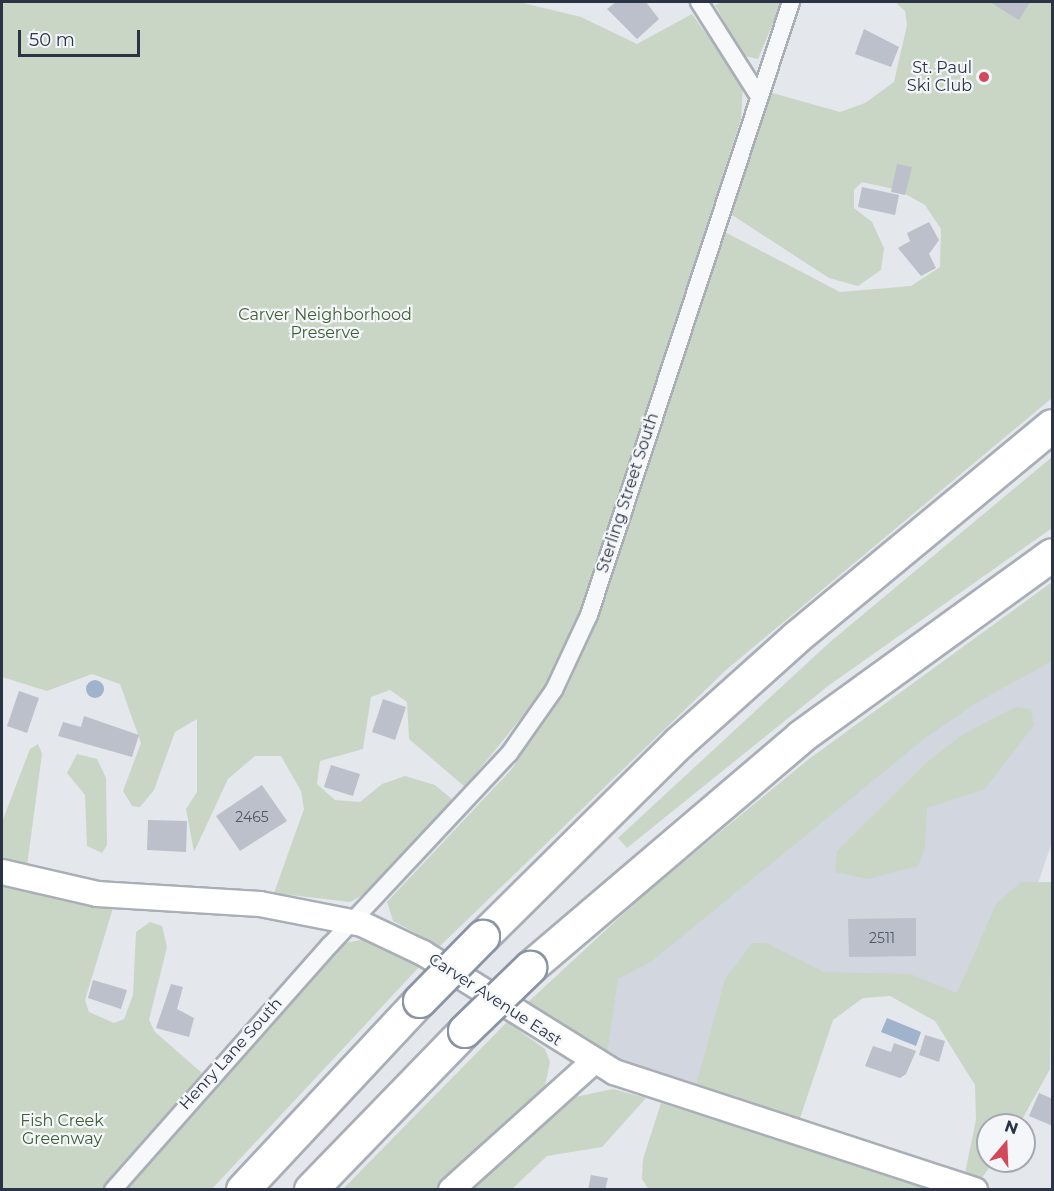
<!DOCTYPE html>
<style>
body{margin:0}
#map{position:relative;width:1054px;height:1191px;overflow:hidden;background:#e4e7ec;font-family:Montserrat,sans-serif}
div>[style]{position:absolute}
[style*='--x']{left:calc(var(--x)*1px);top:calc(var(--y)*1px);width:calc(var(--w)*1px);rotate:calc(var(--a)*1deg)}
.built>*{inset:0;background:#d2d6de}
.green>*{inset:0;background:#c9d6c5}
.water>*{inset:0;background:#9fb4cc}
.round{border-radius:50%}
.building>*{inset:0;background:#bbc0ca}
.roads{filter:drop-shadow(2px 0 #a9aeb7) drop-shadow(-2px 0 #a9aeb7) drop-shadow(0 2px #a9aeb7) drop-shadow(0 -2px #a9aeb7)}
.street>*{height:16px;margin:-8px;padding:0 8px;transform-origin:8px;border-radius:8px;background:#f7f8fa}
.secondary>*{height:24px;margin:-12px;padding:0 12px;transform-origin:12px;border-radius:12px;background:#fff}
.highway>*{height:32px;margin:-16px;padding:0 16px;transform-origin:16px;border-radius:16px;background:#fff}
.bridges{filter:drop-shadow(2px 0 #8b94a3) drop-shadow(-2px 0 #8b94a3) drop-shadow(0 2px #8b94a3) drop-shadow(0 -2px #8b94a3)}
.highway-bridge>*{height:32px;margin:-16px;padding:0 16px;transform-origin:16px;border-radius:16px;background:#fff}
.dots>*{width:16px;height:16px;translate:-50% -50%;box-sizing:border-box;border:3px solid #f4f6f9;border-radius:50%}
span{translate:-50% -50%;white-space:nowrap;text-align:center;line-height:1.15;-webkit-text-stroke:4.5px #f4f6f9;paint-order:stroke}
.number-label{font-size:14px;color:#4f5766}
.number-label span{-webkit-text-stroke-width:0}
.poi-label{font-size:16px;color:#2b3445}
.right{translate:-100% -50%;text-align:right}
.park-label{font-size:16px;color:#3f6138}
.street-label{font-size:16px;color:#2b3445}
.frame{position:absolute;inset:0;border:3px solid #2b3445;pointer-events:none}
.north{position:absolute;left:976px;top:1113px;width:60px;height:60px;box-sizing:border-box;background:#f4f6f9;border:2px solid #a4a8b1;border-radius:50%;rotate:19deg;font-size:16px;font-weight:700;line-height:24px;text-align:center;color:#2b3445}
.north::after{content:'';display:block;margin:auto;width:21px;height:27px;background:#d1495b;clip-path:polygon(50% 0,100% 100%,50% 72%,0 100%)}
.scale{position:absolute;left:18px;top:30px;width:122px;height:27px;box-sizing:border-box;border:3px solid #2b3445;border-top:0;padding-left:8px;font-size:18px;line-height:21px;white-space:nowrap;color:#2b3445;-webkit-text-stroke:4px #f4f6f9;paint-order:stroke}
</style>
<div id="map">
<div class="built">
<i style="clip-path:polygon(1052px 601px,1052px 842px,993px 1016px,902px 985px,788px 988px,749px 1106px,620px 1061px,573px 1036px,695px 866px)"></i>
</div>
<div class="green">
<i style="clip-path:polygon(2px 2px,519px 2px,581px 17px,637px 44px,692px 14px,743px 85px,741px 119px,585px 600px,570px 640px,539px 696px,465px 787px,409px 739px,407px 702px,390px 690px,371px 697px,363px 749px,320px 761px,317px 784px,335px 800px,360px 802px,382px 784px,405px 776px,435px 785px,453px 800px,365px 894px,350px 902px,274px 893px,304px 809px,301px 791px,281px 756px,255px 756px,228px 779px,194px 852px,186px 809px,197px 792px,197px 719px,175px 732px,154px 790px,140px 807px,132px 806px,123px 791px,141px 743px,120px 684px,92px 674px,47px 691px,2px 677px)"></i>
<i style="clip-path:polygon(723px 2px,782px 2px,758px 59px,746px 56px,733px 38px,715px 5px)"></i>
<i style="clip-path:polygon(895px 2px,1052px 2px,1052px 398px,726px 670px,440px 946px,393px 921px,387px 902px,511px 770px,568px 686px,593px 628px,723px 231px,840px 292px,911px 286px,940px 267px,941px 229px,925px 205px,898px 190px,862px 182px,854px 190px,854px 208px,872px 222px,884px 248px,881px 270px,858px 286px,829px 278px,729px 213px,769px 92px,840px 112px,865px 103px,894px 82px,907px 25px,905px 11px)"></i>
<i style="clip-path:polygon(1052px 457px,1052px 528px,828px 686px,627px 848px,618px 838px,830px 642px)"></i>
<i style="clip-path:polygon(1052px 582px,1052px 661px,976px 703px,924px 739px,652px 961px,618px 979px,607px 1055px,526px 1004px,648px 891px,809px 759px)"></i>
<i style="clip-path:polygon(1015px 707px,1031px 709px,1034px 725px,985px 789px,927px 808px,925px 848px,918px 866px,868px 879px,835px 872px,837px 851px,928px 761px,962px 735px)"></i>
<i style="clip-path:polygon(38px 744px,42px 754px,27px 866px,2px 859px,2px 822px,30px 749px)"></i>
<i style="clip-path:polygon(77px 754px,97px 759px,106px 778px,107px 845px,102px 853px,87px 846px,85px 795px,67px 773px)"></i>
<i style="clip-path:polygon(1021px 882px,1052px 882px,1050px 1069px,1019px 1125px,988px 1125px,988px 1161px,994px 1161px,981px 1179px,965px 1173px,976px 1120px,975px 1085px,935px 1021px,890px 996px,863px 998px,833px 1020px,799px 1121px,695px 1089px,725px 979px,752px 943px,766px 943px,824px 972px,910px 974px,957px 993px,996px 904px)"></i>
<i style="clip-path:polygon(2px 884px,113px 908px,85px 1000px,89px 1012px,114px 1023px,124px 1019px,133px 995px,136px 932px,150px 922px,162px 926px,167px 947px,149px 1020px,155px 1032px,202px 1073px,176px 1104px,192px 1110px,345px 943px,366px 939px,420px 966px,212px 1189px,2px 1189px)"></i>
<i style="clip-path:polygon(507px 1022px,545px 1049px,550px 1062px,545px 1086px,436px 1189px,342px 1190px)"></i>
<i style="clip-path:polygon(613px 1089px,646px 1098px,602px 1147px,547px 1156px,512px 1189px,467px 1190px,570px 1098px)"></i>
<i style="clip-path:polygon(661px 1103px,936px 1189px,649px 1190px,642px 1179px,643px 1159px)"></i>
</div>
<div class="water">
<i class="round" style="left:86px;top:680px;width:18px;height:18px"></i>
<i style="clip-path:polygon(887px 1018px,921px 1032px,916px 1046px,881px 1032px)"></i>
</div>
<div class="building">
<i style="clip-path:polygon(616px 2px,646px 2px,659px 19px,637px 39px,607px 9px)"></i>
<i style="clip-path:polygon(990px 2px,1030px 2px,1019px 20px)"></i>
<i style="clip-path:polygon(864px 29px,899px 47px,891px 67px,855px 54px)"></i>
<i style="clip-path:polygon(897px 164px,912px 167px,905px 195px,891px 192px)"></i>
<i style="clip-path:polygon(862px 187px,899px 195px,895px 215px,858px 207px)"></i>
<i style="clip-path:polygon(929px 222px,939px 240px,929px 254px,936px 268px,921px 276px,898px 248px,910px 241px,907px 233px)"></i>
<i style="clip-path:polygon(19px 691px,39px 698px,27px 733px,7px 726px)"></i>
<i style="clip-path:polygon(383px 699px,406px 707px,395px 740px,372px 732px)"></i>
<i style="clip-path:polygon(84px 716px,139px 735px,132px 757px,58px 736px,63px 722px,81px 727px)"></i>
<i style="clip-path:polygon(331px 765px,360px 774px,353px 796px,324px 787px)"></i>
<i style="clip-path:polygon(262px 785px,287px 821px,240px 851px,216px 816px)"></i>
<i style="clip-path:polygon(148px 820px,187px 821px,186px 852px,147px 850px)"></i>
<i style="clip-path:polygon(916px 918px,916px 956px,849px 957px,848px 919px)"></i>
<i style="clip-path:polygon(93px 980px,127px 990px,121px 1009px,88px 998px)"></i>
<i style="clip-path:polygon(171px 984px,183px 987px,177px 1009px,194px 1018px,189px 1037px,156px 1028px)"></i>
<i style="clip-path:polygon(925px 1035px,945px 1041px,939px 1062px,919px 1055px)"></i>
<i style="clip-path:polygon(894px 1043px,916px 1051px,906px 1074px,900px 1078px,865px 1066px,873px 1046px,891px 1052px)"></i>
<i style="clip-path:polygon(1039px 1093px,1053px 1099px,1053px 1126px,1029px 1116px)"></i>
<i style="clip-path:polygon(591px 1175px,608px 1178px,605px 1190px,588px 1190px)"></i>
</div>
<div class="roads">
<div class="street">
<i style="--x:699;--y:2;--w:110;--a:57.6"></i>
<i style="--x:113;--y:1190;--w:327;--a:-48.5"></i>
<i style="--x:330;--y:945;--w:262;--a:-46.9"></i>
<i style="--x:509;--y:754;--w:78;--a:-54.9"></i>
<i style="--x:554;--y:690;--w:83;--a:-65"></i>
<i style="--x:589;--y:615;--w:645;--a:-71.76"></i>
</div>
<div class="secondary">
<i style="--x:2;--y:872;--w:98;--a:13"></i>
<i style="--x:97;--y:894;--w:163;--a:3.5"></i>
<i style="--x:260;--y:904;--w:104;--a:11.1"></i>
<i style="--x:362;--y:924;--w:68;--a:25.4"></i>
<i style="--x:423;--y:953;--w:225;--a:31.9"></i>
<i style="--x:614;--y:1072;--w:380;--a:18.1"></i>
<i style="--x:451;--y:1190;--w:191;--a:-42"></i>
</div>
<div class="highway">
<i style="--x:483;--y:937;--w:274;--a:-44.7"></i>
<i style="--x:678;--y:744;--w:159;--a:-41.9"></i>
<i style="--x:796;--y:638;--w:332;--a:-39.6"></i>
<i style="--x:530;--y:968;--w:356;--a:-40.4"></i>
<i style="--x:801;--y:737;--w:310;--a:-35.9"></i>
<i style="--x:243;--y:1190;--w:259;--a:-46.9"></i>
<i style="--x:311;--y:1190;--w:221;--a:-45.9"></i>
</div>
</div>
<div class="bridges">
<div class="highway-bridge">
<i style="--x:420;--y:1001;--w:90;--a:-45.5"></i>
<i style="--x:465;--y:1031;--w:91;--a:-44.1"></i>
</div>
</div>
<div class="dots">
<i style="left:984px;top:77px;background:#d1495b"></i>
</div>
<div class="number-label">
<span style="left:252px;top:817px">2465</span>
<span style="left:882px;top:938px">2511</span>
</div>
<div class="poi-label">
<span class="right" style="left:972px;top:77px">St. Paul<br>Ski Club</span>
</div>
<div class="park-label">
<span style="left:325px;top:324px">Carver Neighborhood<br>Preserve</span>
<span style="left:62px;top:1130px">Fish Creek<br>Greenway</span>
</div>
<div class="street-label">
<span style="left:628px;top:493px;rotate:-72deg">Sterling Street South</span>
<span style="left:495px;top:1000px;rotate:33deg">Carver Avenue East</span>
<span style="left:231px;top:1054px;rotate:-48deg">Henry Lane South</span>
</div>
<div class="frame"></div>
<div class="north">N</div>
<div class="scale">50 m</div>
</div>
